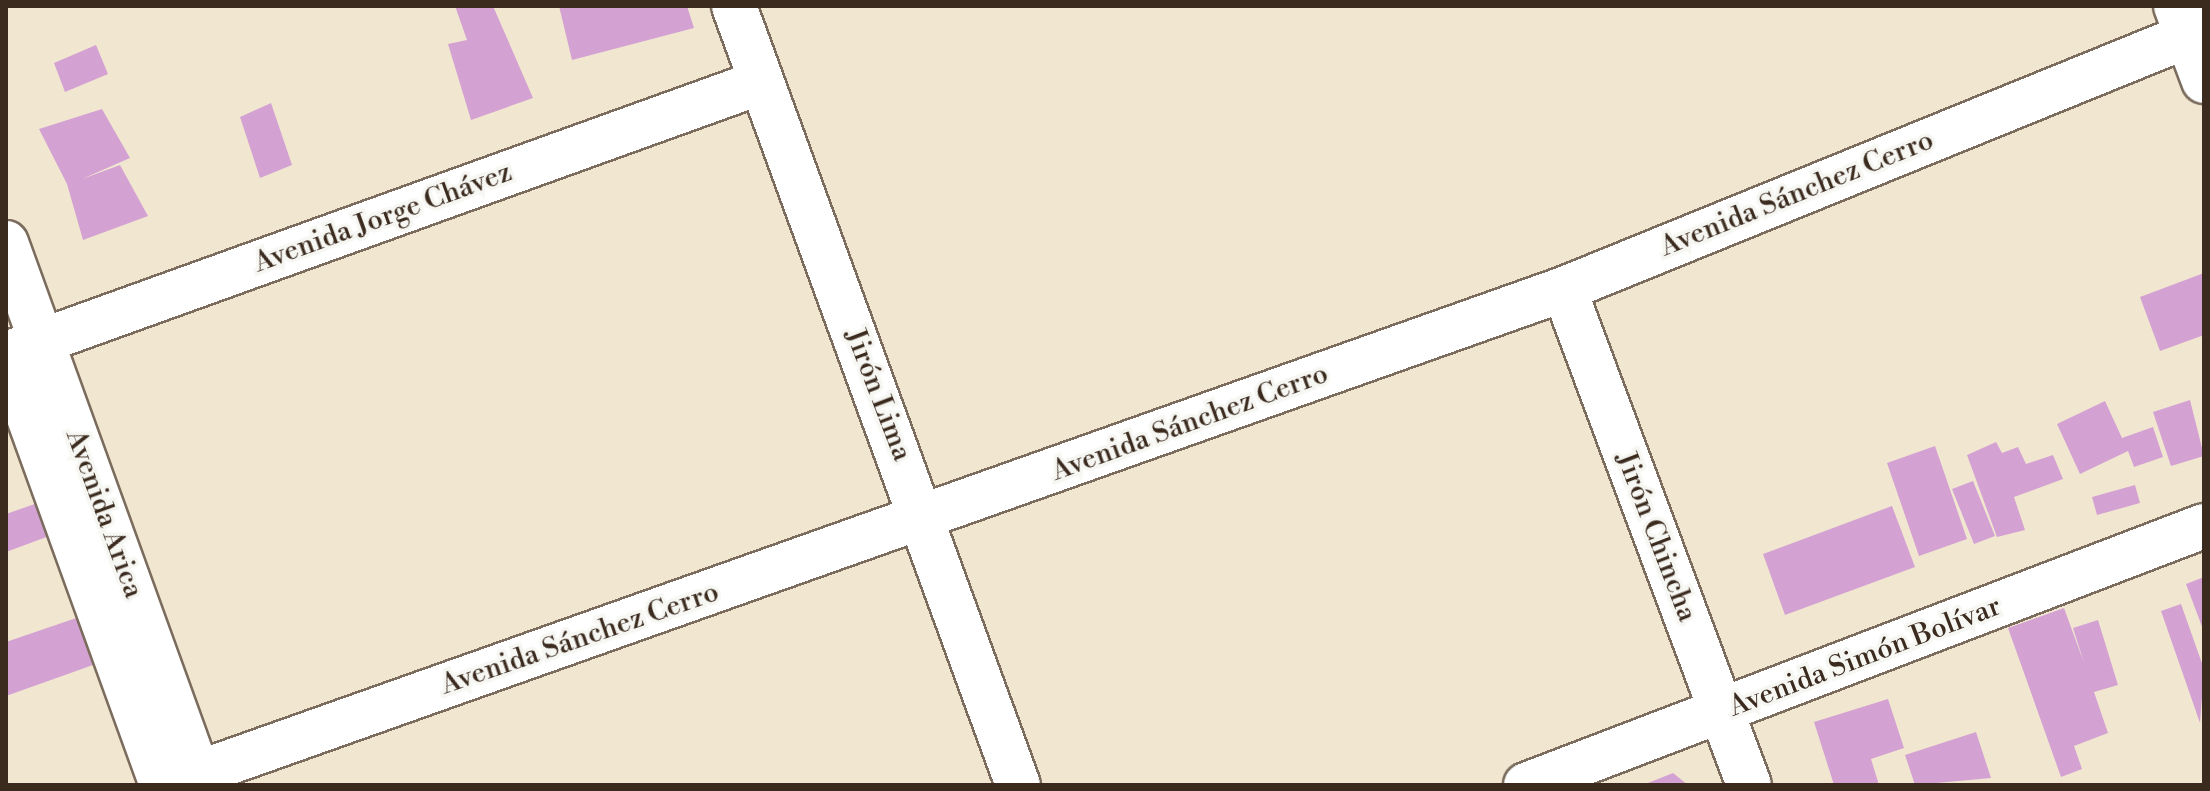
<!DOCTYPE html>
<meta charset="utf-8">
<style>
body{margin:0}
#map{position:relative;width:2210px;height:791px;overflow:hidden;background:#f1e7d1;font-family:"Libre Bodoni",serif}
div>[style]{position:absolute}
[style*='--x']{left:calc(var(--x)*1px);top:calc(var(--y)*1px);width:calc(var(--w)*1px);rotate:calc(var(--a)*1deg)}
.building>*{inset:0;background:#d4a1d3}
.roads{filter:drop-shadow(2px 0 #7b6c5d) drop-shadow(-2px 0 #7b6c5d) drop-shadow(0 2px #7b6c5d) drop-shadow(0 -2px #7b6c5d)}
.minor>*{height:44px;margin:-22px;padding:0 22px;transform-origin:22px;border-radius:22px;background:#fff}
.tertiary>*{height:44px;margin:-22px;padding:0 22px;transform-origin:22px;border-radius:22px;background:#fff}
span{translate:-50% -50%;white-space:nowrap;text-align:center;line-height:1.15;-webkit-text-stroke:7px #f6f6f2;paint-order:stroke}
.street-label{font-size:28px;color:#3b2a1e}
.frame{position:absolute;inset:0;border:8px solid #3b2a1e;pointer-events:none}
</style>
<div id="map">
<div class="building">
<i style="clip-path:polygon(455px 6px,493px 6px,533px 98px,471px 120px,448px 44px,467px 40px)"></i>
<i style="clip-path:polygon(559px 6px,687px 6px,694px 28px,572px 60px)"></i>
<i style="clip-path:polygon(96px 45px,108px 74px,65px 92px,54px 63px)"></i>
<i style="clip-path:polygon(271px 103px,292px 165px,260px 178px,240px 117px)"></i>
<i style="clip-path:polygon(102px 109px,130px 158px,82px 179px,120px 165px,148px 216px,83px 240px,67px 184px,39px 129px)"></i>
<i style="clip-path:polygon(2204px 273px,2204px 335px,2160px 351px,2140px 297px)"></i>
<i style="clip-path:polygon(2190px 400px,2204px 456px,2171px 466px,2153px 412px)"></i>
<i style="clip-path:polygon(2105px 401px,2122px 438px,2153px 427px,2163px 457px,2134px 467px,2128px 451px,2080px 474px,2057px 424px)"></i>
<i style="clip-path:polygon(1996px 442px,2002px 453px,2018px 447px,2026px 464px,2053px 455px,2063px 479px,2014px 497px,2025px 530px,1997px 537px,1967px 455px)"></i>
<i style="clip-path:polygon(1935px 446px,1967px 539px,1919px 556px,1887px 463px)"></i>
<i style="clip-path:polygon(1973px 481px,1995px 536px,1974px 544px,1952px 489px)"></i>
<i style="clip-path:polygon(2135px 485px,2140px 503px,2097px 515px,2092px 497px)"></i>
<i style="clip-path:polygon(49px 499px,60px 532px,6px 552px,6px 514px)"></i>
<i style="clip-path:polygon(1892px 506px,1915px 567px,1785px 615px,1763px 554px)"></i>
<i style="clip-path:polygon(2204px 577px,2204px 632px,2186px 584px)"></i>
<i style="clip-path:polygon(2181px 604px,2204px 669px,2200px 723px,2161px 611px)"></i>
<i style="clip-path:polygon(2064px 608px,2084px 663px,2073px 628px,2098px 620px,2118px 685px,2094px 692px,2108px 733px,2074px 746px,2082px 769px,2061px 777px,2008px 628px)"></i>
<i style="clip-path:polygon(88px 614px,107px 660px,6px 696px,6px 642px)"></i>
<i style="clip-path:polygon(1888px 699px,1904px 748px,1871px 759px,1879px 785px,1834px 785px,1814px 722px)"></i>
<i style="clip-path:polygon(1976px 732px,1991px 778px,1915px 785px,1905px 755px)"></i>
<i style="clip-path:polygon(1673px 773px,1688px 785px,1643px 785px)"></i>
</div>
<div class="roads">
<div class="minor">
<i style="--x:2176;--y:6;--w:80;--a:69.5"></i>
<i style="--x:1564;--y:289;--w:529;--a:69.55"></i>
<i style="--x:6;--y:354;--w:803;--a:-19.81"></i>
<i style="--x:165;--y:785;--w:1484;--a:-19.52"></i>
<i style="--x:1564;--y:289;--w:691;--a:-22.11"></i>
<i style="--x:1526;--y:785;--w:726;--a:-20.91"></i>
</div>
<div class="tertiary">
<i style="--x:734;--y:6;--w:829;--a:69.97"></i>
<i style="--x:6;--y:243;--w:576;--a:70.12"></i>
<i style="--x:6;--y:354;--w:458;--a:70.1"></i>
</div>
</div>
<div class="street-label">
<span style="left:1797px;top:194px;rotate:-22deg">Avenida Sánchez Cerro</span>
<span style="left:383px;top:218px;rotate:-20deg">Avenida Jorge Chávez</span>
<span style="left:878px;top:395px;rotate:69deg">Jirón Lima</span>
<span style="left:1190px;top:423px;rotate:-20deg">Avenida Sánchez Cerro</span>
<span style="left:104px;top:514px;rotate:70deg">Avenida Arica</span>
<span style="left:1656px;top:537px;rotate:69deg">Jirón Chincha</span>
<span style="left:580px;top:639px;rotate:-19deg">Avenida Sánchez Cerro</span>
<span style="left:1865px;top:657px;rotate:-21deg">Avenida Simón Bolívar</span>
</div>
<div class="frame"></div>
</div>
